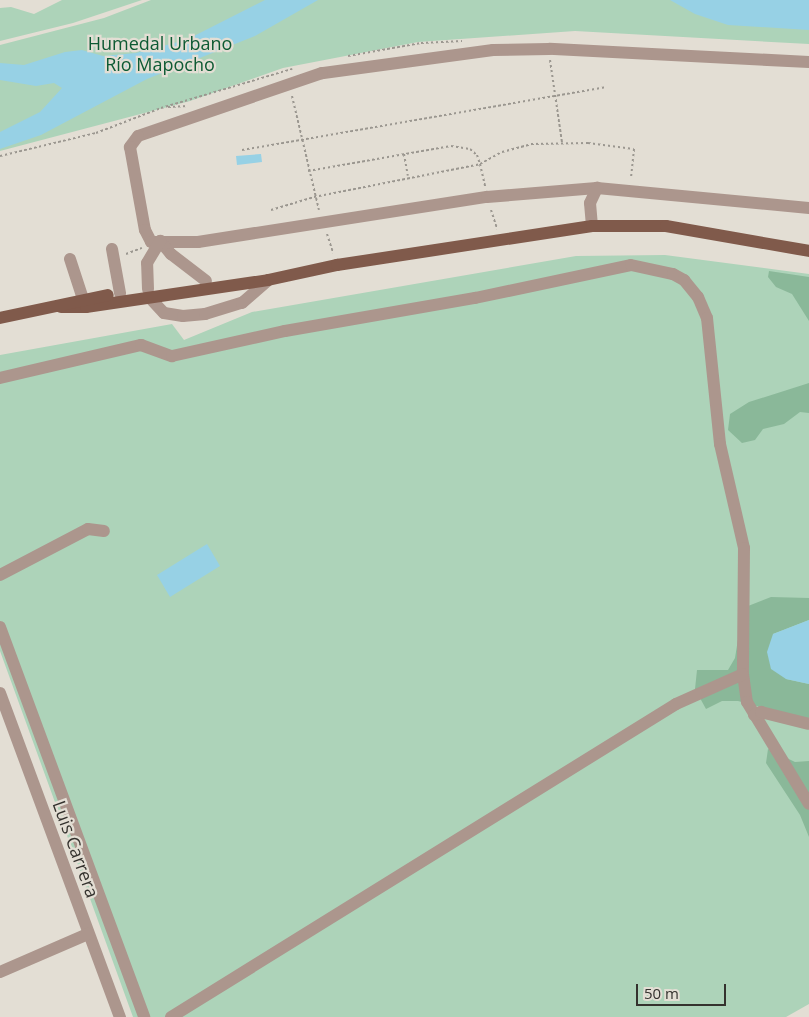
<!DOCTYPE html>
<meta charset="utf-8">
<style>
body{margin:0}
#map{position:relative;width:809px;height:1017px;overflow:hidden;background:#e3ded4;font-family:"Open Sans",sans-serif}
div>[style]{position:absolute}
[style*='--x']{left:calc(var(--x)*1px);top:calc(var(--y)*1px);width:calc(var(--w)*1px);rotate:calc(var(--a)*1deg)}
.green>*{inset:0;background:#add3b9}
.forest>*{inset:0;background:#8ab899}
.water>*{inset:0;background:#97d1e5}
.path>*{height:2px;margin-top:-1px;transform-origin:0;background:repeating-linear-gradient(90deg,#9b9790 0 2.5px,transparent 0 5px)}
.minor>*{height:12px;margin:-6px;padding:0 6px;transform-origin:6px;border-radius:6px;background:#ac968d}
.major>*{height:12px;margin:-6px;padding:0 6px;transform-origin:6px;border-radius:6px;background:#805a4b}
span{translate:-50% -50%;white-space:nowrap;text-align:center;line-height:1.15;-webkit-text-stroke:4.5px #e3ded4;paint-order:stroke}
.park-label{font-size:18px;color:#0d5a33}
.street-label{font-size:18px;color:#34322e}
.scale{position:absolute;left:636px;top:984px;width:90px;height:22px;box-sizing:border-box;border:2px solid #34322e;border-top:0;padding-left:6px;font-size:15px;line-height:18px;white-space:nowrap;color:#34322e;-webkit-text-stroke:4px #e3ded4;paint-order:stroke}
</style>
<div id="map">
<div class="green">
<i style="clip-path:polygon(62px 0,142px 0,73px 23px,0 41px,0 8px,11px 7px,34px 14px)"></i>
<i style="clip-path:polygon(151px 0,809px 0,809px 44px,575px 31px,418px 42px,283px 68px,190px 101px,0 151px,0 45px,104px 18px)"></i>
<i style="clip-path:polygon(665px 255px,809px 274px,809px 1004px,786px 1017px,133px 1017px,0 651px,0 355px,172px 324px,184px 340px,252px 312px,576px 256px)"></i>
</div>
<div class="forest">
<i style="clip-path:polygon(769px 271px,809px 277px,809px 321px,792px 294px,776px 287px,768px 277px)"></i>
<i style="clip-path:polygon(809px 383px,809px 413px,800px 412px,784px 424px,763px 429px,755px 440px,742px 443px,728px 430px,730px 414px,749px 402px)"></i>
<i style="clip-path:polygon(771px 597px,809px 598px,809px 620px,773px 634px,786px 679px,809px 684px,809px 720px,738px 701px,722px 701px,706px 709px,695px 689px,697px 670px,728px 670px,735px 658px,743px 608px)"></i>
<i style="clip-path:polygon(768px 749px,795px 762px,809px 761px,809px 837px,800px 815px,766px 763px)"></i>
</div>
<div class="water">
<i style="clip-path:polygon(265px 0,318px 0,255px 36px,147px 79px,41px 135px,0 149px,0 132px,40px 112px,62px 88px,54px 83px,36px 86px,0 80px,0 63px,24px 65px,65px 52px,82px 50px,103px 56px,136px 53px,186px 40px)"></i>
<i style="clip-path:polygon(670px 0,809px 0,809px 30px,728px 25px,695px 14px)"></i>
<i style="clip-path:polygon(261px 154px,262px 162px,237px 165px,236px 156px)"></i>
<i style="clip-path:polygon(207px 544px,220px 566px,170px 597px,157px 575px)"></i>
<i style="clip-path:polygon(809px 620px,809px 684px,786px 679px,771px 669px,767px 652px,773px 634px)"></i>
</div>
<div class="path">
<i style="--x:348;--y:56;--w:74;--a:-10.1"></i>
<i style="--x:421;--y:43;--w:41;--a:-2.8"></i>
<i style="--x:550;--y:60;--w:83;--a:81.7"></i>
<i style="--x:292;--y:96;--w:117;--a:76.7"></i>
<i style="--x:168;--y:107;--w:20;--a:-3"></i>
<i style="--x:242;--y:150;--w:370;--a:-9.8"></i>
<i style="--x:404;--y:154;--w:22;--a:80"></i>
<i style="--x:0;--y:156;--w:99;--a:-13.5"></i>
<i style="--x:96;--y:133;--w:70;--a:-21"></i>
<i style="--x:161;--y:108;--w:137;--a:-16.6"></i>
<i style="--x:308;--y:171;--w:145;--a:-9.9"></i>
<i style="--x:451;--y:146;--w:19;--a:9"></i>
<i style="--x:470;--y:149;--w:9;--a:41"></i>
<i style="--x:477;--y:155;--w:9;--a:72"></i>
<i style="--x:480;--y:164;--w:25;--a:-29"></i>
<i style="--x:502;--y:152;--w:30;--a:-15"></i>
<i style="--x:531;--y:144;--w:57;--a:-1"></i>
<i style="--x:588;--y:143;--w:46;--a:7.4"></i>
<i style="--x:634;--y:149;--w:30;--a:96"></i>
<i style="--x:271;--y:210;--w:45;--a:-16.8"></i>
<i style="--x:314;--y:197;--w:169;--a:-11.2"></i>
<i style="--x:480;--y:164;--w:23;--a:77"></i>
<i style="--x:491;--y:210;--w:20;--a:72"></i>
<i style="--x:327;--y:234;--w:20;--a:72"></i>
<i style="--x:126;--y:254;--w:17;--a:-21"></i>
</div>
<div class="minor">
<i style="--x:809;--y:62;--w:260;--a:-177.1"></i>
<i style="--x:549;--y:49;--w:56;--a:179"></i>
<i style="--x:493;--y:50;--w:173;--a:172.3"></i>
<i style="--x:322;--y:73;--w:194;--a:161.1"></i>
<i style="--x:138;--y:136;--w:14;--a:126"></i>
<i style="--x:130;--y:147;--w:84;--a:79.8"></i>
<i style="--x:145;--y:230;--w:13;--a:63"></i>
<i style="--x:151;--y:242;--w:47;--a:0"></i>
<i style="--x:198;--y:242;--w:292;--a:-8.9"></i>
<i style="--x:487;--y:197;--w:110;--a:-4.7"></i>
<i style="--x:597;--y:188;--w:213;--a:5.4"></i>
<i style="--x:592;--y:226;--w:23;--a:-95"></i>
<i style="--x:590;--y:203;--w:17;--a:-65"></i>
<i style="--x:160;--y:241;--w:17;--a:50"></i>
<i style="--x:171;--y:254;--w:44;--a:37.6"></i>
<i style="--x:112;--y:249;--w:45;--a:79.7"></i>
<i style="--x:70;--y:259;--w:42;--a:72"></i>
<i style="--x:148;--y:289;--w:26;--a:-92"></i>
<i style="--x:147;--y:263;--w:26;--a:-59"></i>
<i style="--x:149;--y:297;--w:22;--a:47"></i>
<i style="--x:164;--y:313;--w:19;--a:9"></i>
<i style="--x:183;--y:316;--w:22;--a:-5"></i>
<i style="--x:205;--y:314;--w:39;--a:-17"></i>
<i style="--x:242;--y:303;--w:35;--a:-41"></i>
<i style="--x:0;--y:378;--w:145;--a:-13.2"></i>
<i style="--x:141;--y:345;--w:33;--a:20"></i>
<i style="--x:172;--y:356;--w:116;--a:-12.5"></i>
<i style="--x:285;--y:331;--w:193;--a:-9.9"></i>
<i style="--x:475;--y:298;--w:159;--a:-11.9"></i>
<i style="--x:631;--y:265;--w:43;--a:12.1"></i>
<i style="--x:673;--y:274;--w:13;--a:29"></i>
<i style="--x:684;--y:280;--w:22;--a:51"></i>
<i style="--x:698;--y:297;--w:23;--a:67"></i>
<i style="--x:707;--y:318;--w:127;--a:84.1"></i>
<i style="--x:720;--y:444;--w:107;--a:77"></i>
<i style="--x:744;--y:548;--w:126;--a:90.5"></i>
<i style="--x:743;--y:674;--w:28;--a:82"></i>
<i style="--x:747;--y:702;--w:119;--a:58.7"></i>
<i style="--x:0;--y:575;--w:99;--a:-27.6"></i>
<i style="--x:88;--y:529;--w:16;--a:7"></i>
<i style="--x:0;--y:627;--w:416;--a:69.7"></i>
<i style="--x:0;--y:693;--w:346;--a:69.7"></i>
<i style="--x:754;--y:715;--w:8;--a:-23"></i>
<i style="--x:761;--y:712;--w:49;--a:14"></i>
<i style="--x:0;--y:972;--w:96;--a:-23.4"></i>
<i style="--x:171;--y:1017;--w:594;--a:-31.79"></i>
<i style="--x:676;--y:704;--w:73;--a:-24.1"></i>
</div>
<div class="major">
<i style="--x:61;--y:307;--w:25;--a:0"></i>
<i style="--x:86;--y:307;--w:184;--a:-8.4"></i>
<i style="--x:268;--y:280;--w:71;--a:-12.3"></i>
<i style="--x:337;--y:265;--w:258;--a:-8.7"></i>
<i style="--x:592;--y:226;--w:74;--a:0"></i>
<i style="--x:666;--y:226;--w:145;--a:9.9"></i>
<i style="--x:0;--y:318;--w:110;--a:-12"></i>
</div>
<div class="park-label">
<span style="left:160px;top:54px">Humedal Urbano<br>Río Mapocho</span>
</div>
<div class="street-label">
<span style="left:76px;top:849px;rotate:70deg">Luis Carrera</span>
</div>
<div class="scale">50 m</div>
</div>
